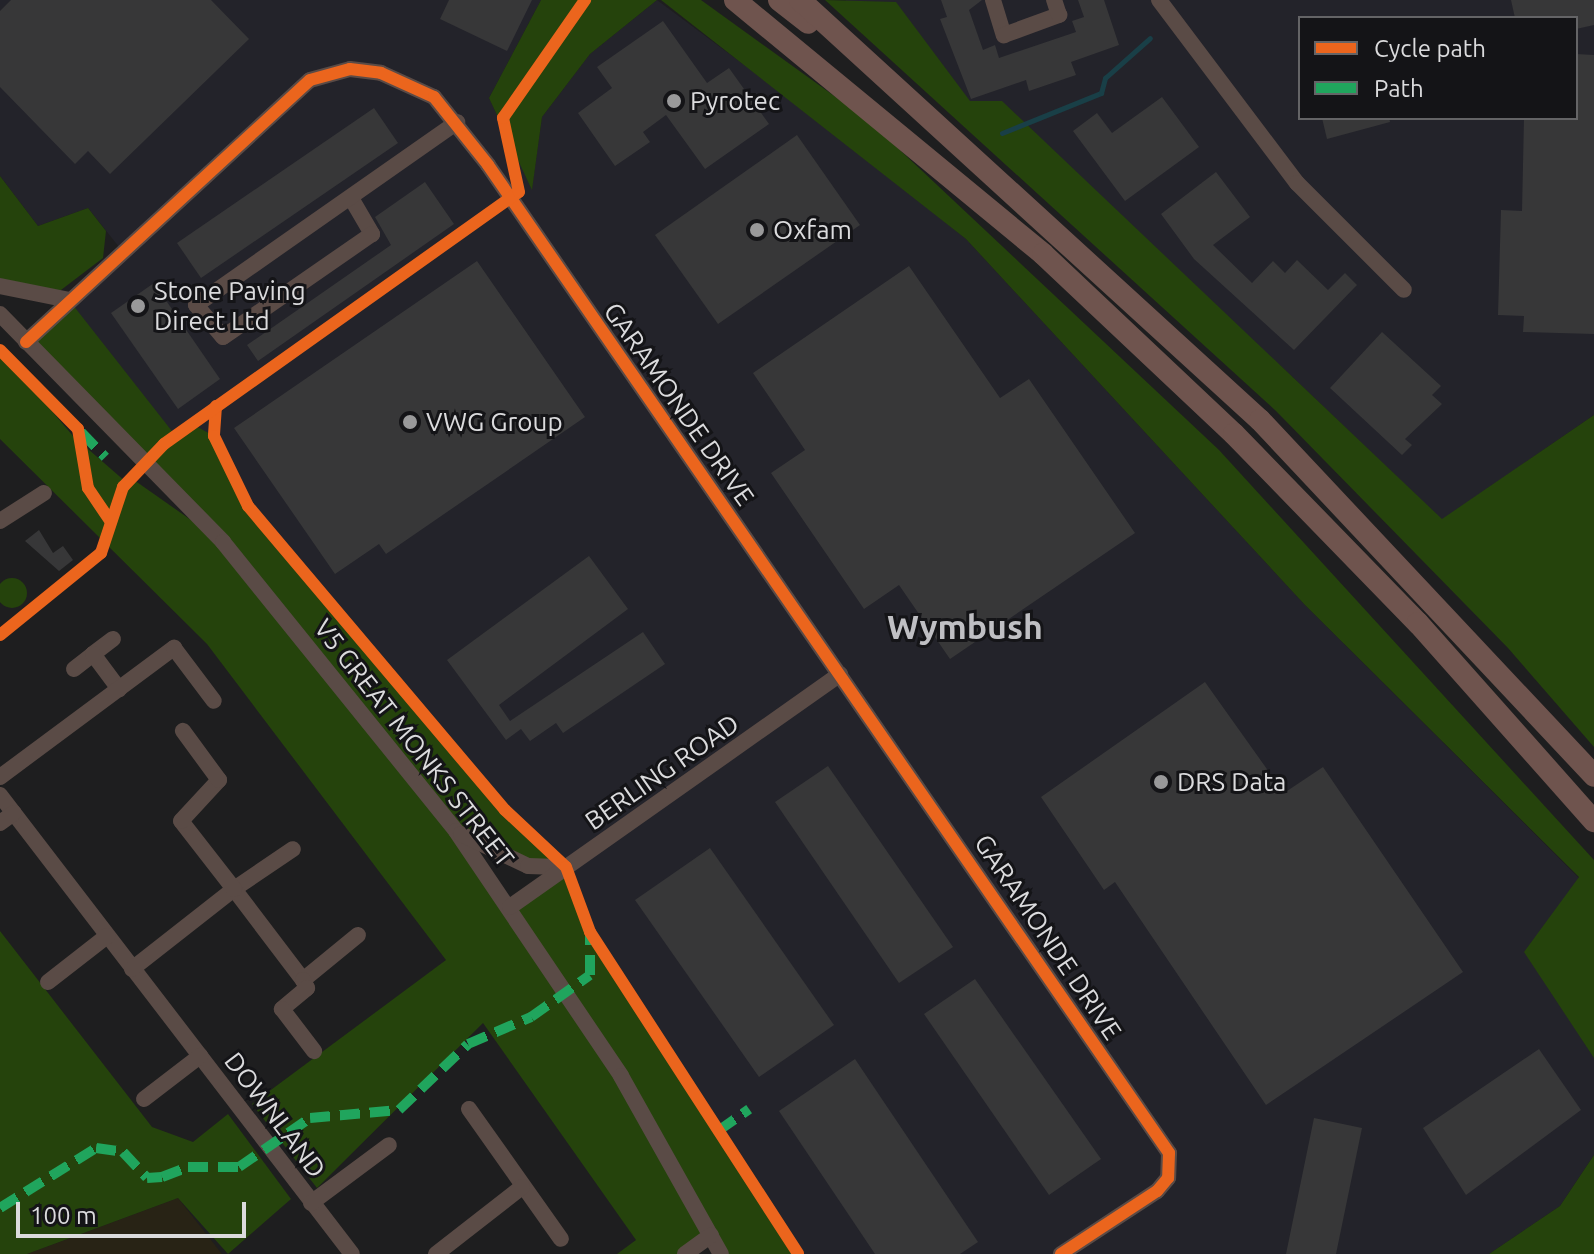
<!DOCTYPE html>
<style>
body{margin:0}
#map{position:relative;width:1594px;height:1254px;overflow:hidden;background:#1e1e1f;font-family:Ubuntu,sans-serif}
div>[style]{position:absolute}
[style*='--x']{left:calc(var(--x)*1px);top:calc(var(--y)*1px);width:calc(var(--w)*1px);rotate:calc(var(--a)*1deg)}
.built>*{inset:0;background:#23232a}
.education>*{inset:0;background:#282315}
.green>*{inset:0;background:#25430c}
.round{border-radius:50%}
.stream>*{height:5px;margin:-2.5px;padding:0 2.5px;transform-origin:2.5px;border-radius:2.5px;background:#193f47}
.building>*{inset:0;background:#373738}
.minor>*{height:16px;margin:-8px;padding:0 8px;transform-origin:8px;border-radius:8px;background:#5a4b46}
.highway>*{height:22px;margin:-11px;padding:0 11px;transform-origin:11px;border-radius:11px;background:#6f544e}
.quiet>*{height:10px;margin-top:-5px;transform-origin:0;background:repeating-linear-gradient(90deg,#20a55d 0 20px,transparent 0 30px)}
.cycleway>*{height:12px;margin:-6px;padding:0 6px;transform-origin:6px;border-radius:6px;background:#eb651d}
.dots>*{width:22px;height:22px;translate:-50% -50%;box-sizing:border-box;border:4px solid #141417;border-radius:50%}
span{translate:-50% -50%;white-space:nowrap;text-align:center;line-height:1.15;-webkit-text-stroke:6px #141417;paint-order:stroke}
.poi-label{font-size:26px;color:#dbdbdd}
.left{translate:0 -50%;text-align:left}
.street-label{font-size:26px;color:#dbdbdd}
.district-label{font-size:34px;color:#bfbfc3;font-weight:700}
.legend{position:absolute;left:1298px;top:16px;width:280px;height:104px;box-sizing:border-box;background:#141417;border:2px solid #646466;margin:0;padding:10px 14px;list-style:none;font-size:24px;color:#dbdbdd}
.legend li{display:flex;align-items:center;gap:16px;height:40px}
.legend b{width:40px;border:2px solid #646466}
.scale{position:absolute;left:16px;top:1202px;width:230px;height:36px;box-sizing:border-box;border:4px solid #dbdbdd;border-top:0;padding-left:10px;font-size:24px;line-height:28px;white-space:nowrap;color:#dbdbdd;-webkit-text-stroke:6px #141417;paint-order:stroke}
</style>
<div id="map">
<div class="built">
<i style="clip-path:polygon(0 0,541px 0,489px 98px,532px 188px,542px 117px,590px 54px,657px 0,830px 129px,966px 239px,1305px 605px,1594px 893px,1594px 1155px,1560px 1206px,1489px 1254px,798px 1254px,590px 932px,566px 867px,505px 810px,339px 620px,248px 506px,214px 436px,175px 436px,82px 322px,69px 300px,123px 252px,88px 208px,38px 226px,0 176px)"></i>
<i style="clip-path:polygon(evenodd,845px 0,1594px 0,1594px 415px,1442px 520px,1282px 367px,845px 0,1300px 18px,1576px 18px,1576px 118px,1300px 118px,1300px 18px)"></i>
</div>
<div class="education">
<i style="clip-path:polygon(178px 1198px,222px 1254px,27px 1254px)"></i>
</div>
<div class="green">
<i style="clip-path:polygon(541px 0,657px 0,590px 54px,542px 117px,532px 190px,489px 98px)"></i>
<i style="clip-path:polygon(661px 0,701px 0,869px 121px,1219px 450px,1594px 860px,1594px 1058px,1524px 952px,1579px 877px,1305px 605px,966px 239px)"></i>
<i style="clip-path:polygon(825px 0,896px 2px,970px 101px,1002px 101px,1442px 519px,1594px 415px,1594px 747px,1508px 648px,1276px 411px)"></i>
<i style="clip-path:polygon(0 176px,38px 226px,88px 208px,106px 231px,103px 258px,61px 290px,26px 289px,0 278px)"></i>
<i style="clip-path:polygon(evenodd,69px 300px,175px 435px,192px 424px,214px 436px,248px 506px,339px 620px,505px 810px,566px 867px,590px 932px,796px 1254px,721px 1254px,711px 1235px,685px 1254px,617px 1254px,636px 1240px,483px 1023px,317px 1188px,252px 1104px,446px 960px,207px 644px,0 439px,0 350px,73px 436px,126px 482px,134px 480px,218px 539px,26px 342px,69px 300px,459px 832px,499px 854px,564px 867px,510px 906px,459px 832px)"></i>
<i class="round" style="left:-3px;top:578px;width:30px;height:30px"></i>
<i style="clip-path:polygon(0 931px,152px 1127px,193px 1142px,228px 1114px,291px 1199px,228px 1254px,178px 1198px,27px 1254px,0 1254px)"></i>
<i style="clip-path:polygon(1594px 1155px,1594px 1254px,1489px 1254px,1560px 1206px)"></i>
</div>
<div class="stream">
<i style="--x:1002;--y:133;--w:107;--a:-22"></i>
<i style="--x:1101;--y:93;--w:16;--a:-75"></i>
<i style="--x:1105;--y:78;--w:60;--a:-41.6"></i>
</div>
<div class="building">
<i style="clip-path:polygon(11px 0,211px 0,249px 39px,110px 174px,88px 151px,75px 164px,0 87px,0 11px)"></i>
<i style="clip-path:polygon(449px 0,532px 0,507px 51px,440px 19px)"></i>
<i style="clip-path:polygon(941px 0,982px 0,969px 10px,983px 50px,995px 45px,999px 58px,1076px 32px,1072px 21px,1084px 17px,1078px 0,1104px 0,1119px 45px,1071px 62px,1076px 75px,1029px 91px,1026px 80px,971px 99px,940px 19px,947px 17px)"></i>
<i style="clip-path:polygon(1511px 0,1594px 0,1594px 25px,1576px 29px,1576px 18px,1515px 18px)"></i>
<i style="clip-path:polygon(663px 21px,707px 83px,729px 68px,769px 124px,705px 169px,666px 115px,643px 132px,650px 142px,615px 166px,578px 113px,612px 88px,597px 67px)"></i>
<i style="clip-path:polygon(1576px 54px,1594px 55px,1594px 334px,1523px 332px,1524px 316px,1498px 315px,1501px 210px,1522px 211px,1524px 118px,1576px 118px)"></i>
<i style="clip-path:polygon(1162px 97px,1199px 147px,1125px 201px,1073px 131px,1097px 113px,1112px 133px)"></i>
<i style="clip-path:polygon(374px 108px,398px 143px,201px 278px,177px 243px)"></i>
<i style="clip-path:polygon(1322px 118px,1389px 118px,1390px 122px,1327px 139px)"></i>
<i style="clip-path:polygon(797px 135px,860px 225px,718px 324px,655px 235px)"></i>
<i style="clip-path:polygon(1216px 172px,1250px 217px,1213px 245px,1252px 283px,1273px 261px,1285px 273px,1297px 260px,1328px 290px,1345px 273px,1357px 285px,1294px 350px,1194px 259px,1161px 214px)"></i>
<i style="clip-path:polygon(425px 182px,454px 224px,258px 361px,247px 345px,391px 245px,375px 217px)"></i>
<i style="clip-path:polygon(477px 261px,585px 417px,386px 554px,379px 544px,335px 574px,234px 428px)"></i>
<i style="clip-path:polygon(909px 266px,1000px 398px,1029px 379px,1135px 533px,950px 659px,899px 585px,864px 609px,771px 473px,805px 450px,753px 373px)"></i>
<i style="clip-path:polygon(154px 283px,220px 379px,178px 409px,111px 313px)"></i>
<i style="clip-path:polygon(1382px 332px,1441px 386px,1432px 395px,1442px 404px,1405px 439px,1412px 445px,1402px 455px,1330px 388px)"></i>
<i style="clip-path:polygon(39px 530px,53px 553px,63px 546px,73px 560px,59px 571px,25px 541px)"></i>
<i style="clip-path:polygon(589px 556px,628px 609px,499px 705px,510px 721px,643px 632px,665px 664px,563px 733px,556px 723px,530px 741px,521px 729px,506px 740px,447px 660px)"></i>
<i style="clip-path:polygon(1205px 682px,1284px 793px,1323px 767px,1463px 972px,1266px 1105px,1115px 882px,1104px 890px,1041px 797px)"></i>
<i style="clip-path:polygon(828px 766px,953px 947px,899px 983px,775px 802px)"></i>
<i style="clip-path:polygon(710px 848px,834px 1025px,759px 1077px,635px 900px)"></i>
<i style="clip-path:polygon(975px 979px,1101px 1159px,1049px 1195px,924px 1014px)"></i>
<i style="clip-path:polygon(1539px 1049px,1581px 1110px,1466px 1195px,1423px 1128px)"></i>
<i style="clip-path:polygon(855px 1059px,978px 1242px,960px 1254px,875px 1254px,779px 1111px)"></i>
<i style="clip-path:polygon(1314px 1118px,1362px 1128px,1336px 1254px,1286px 1254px)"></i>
</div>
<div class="minor">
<i style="--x:993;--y:0;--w:37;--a:73"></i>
<i style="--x:1004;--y:35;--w:59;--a:-20"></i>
<i style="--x:1059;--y:15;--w:16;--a:-108"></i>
<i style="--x:1159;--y:0;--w:229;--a:53"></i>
<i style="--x:1297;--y:183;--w:151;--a:45"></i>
<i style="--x:351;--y:198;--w:42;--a:59.7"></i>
<i style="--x:372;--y:234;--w:181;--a:145.3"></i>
<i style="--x:223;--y:337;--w:42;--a:-130.2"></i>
<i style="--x:196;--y:305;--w:319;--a:-35"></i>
<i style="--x:0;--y:286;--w:70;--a:11.5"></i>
<i style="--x:0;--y:314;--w:319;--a:45.6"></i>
<i style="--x:223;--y:542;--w:371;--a:51.1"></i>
<i style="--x:456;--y:831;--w:295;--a:56"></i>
<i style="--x:621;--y:1076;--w:204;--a:60.7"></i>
<i style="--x:26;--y:342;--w:386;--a:-42.7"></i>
<i style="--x:310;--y:80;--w:41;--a:-15.4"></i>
<i style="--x:350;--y:69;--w:31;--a:7"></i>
<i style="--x:381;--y:73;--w:58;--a:24.4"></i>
<i style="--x:434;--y:97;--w:87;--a:51.5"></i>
<i style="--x:488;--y:165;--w:1200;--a:55.42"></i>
<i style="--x:1169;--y:1153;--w:25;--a:92"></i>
<i style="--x:1168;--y:1178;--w:17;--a:130"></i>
<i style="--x:1157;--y:1191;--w:115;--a:146.7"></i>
<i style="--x:0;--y:521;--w:52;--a:-32.5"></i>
<i style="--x:93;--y:654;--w:25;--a:-37"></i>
<i style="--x:74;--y:669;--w:24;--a:-38"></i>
<i style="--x:93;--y:654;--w:44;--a:53.4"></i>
<i style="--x:0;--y:777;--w:217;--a:-36.6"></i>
<i style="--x:174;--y:648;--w:66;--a:53"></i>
<i style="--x:0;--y:795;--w:578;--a:52.52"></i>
<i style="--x:0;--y:823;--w:17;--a:-36"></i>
<i style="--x:461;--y:834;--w:74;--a:25.5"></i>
<i style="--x:528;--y:866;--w:38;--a:2"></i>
<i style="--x:234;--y:889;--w:71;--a:-34.1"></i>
<i style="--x:237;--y:893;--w:109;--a:52.8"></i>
<i style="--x:303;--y:980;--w:71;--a:-39.3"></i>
<i style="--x:510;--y:907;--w:404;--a:-35.2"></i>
<i style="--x:132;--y:969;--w:130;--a:-38.1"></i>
<i style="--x:234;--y:889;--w:86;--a:-127.9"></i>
<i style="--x:181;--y:821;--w:56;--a:-47.2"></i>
<i style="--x:219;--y:780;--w:61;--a:-126.3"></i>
<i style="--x:303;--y:980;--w:9;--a:63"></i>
<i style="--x:307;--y:988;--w:33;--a:140"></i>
<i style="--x:282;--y:1009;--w:53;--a:52.7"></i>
<i style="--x:48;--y:982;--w:75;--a:-37.9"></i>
<i style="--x:144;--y:1099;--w:71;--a:-37.5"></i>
<i style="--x:469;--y:1109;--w:159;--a:54.7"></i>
<i style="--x:311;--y:1203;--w:97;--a:-36.6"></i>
<i style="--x:436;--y:1254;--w:109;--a:-37.9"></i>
<i style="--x:685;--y:1254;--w:32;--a:-36"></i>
</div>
<div class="highway">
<i style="--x:735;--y:0;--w:399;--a:39.5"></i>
<i style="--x:1043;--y:254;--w:262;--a:43.3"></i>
<i style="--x:1234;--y:434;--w:264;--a:45.8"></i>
<i style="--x:1418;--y:623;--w:265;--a:48.4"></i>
<i style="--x:779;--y:0;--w:37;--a:38"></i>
<i style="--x:800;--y:0;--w:623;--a:42.4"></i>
<i style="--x:1260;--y:420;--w:488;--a:46.8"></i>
</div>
<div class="quiet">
<i style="--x:81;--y:432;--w:35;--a:46"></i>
<i style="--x:718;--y:1131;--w:38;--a:-35"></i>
<i style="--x:0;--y:1208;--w:113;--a:-32"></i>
<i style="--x:96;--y:1148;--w:27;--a:8"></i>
<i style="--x:123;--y:1152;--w:35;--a:47"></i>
<i style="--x:147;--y:1178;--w:15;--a:-4"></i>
<i style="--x:162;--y:1177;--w:28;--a:-21"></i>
<i style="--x:188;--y:1167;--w:51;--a:0"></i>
<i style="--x:239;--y:1167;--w:86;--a:-34.6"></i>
<i style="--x:310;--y:1118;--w:89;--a:-5.1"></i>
<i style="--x:399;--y:1110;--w:95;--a:-43.7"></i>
<i style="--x:468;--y:1044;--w:69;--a:-23.2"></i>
<i style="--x:531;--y:1017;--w:72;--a:-35.4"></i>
<i style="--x:590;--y:975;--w:40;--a:-90"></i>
</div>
<div class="cycleway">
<i style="--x:26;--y:342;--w:386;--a:-42.7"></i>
<i style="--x:310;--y:80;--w:41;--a:-15.4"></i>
<i style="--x:350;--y:69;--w:31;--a:7"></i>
<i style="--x:381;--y:73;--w:58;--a:24.4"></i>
<i style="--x:434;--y:97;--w:87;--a:51.5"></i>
<i style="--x:488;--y:165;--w:1200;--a:55.42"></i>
<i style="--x:1169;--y:1153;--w:25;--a:92"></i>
<i style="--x:1168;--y:1178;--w:17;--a:130"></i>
<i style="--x:1157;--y:1191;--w:115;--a:146.7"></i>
<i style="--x:0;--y:350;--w:111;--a:45.4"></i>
<i style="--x:78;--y:429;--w:60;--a:80.4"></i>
<i style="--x:88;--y:488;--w:40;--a:56"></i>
<i style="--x:216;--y:406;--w:30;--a:94"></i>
<i style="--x:214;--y:436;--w:78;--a:64.1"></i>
<i style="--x:248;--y:506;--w:398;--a:49.8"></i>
<i style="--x:505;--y:810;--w:83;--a:43.1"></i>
<i style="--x:566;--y:867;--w:69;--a:69.7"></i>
<i style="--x:590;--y:932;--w:383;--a:57.1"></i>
<i style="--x:0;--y:635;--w:130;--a:-39.1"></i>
<i style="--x:101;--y:553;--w:70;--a:-71.6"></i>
<i style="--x:123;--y:487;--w:59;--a:-46.4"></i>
<i style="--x:164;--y:444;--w:435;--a:-35.4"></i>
<i style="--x:519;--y:192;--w:76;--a:-102.2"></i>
<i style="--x:503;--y:118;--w:144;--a:-55.2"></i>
</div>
<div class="dots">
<i style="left:674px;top:101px;background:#99999a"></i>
<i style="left:757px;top:230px;background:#99999a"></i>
<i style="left:138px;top:306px;background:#99999a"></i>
<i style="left:410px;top:422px;background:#99999a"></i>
<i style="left:1161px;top:782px;background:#99999a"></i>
</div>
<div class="poi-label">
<span class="left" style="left:690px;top:101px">Pyrotec</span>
<span class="left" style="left:773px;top:230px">Oxfam</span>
<span class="left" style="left:154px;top:306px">Stone Paving<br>Direct Ltd</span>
<span class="left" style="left:426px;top:422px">VWG Group</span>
<span class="left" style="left:1177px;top:782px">DRS Data</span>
</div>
<div class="street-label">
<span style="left:679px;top:404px;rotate:55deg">GARAMONDE DRIVE</span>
<span style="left:414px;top:743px;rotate:52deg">V5 GREAT MONKS STREET</span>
<span style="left:662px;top:772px;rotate:-35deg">BERLING ROAD</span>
<span style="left:1048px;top:937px;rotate:56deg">GARAMONDE DRIVE</span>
<span style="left:275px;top:1115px;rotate:53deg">DOWNLAND</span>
</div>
<div class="district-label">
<span style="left:965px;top:627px">Wymbush</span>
</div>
<ul class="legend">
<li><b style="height:10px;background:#eb651d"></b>Cycle path</li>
<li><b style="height:10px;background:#20a55d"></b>Path</li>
</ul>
<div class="scale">100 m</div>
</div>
